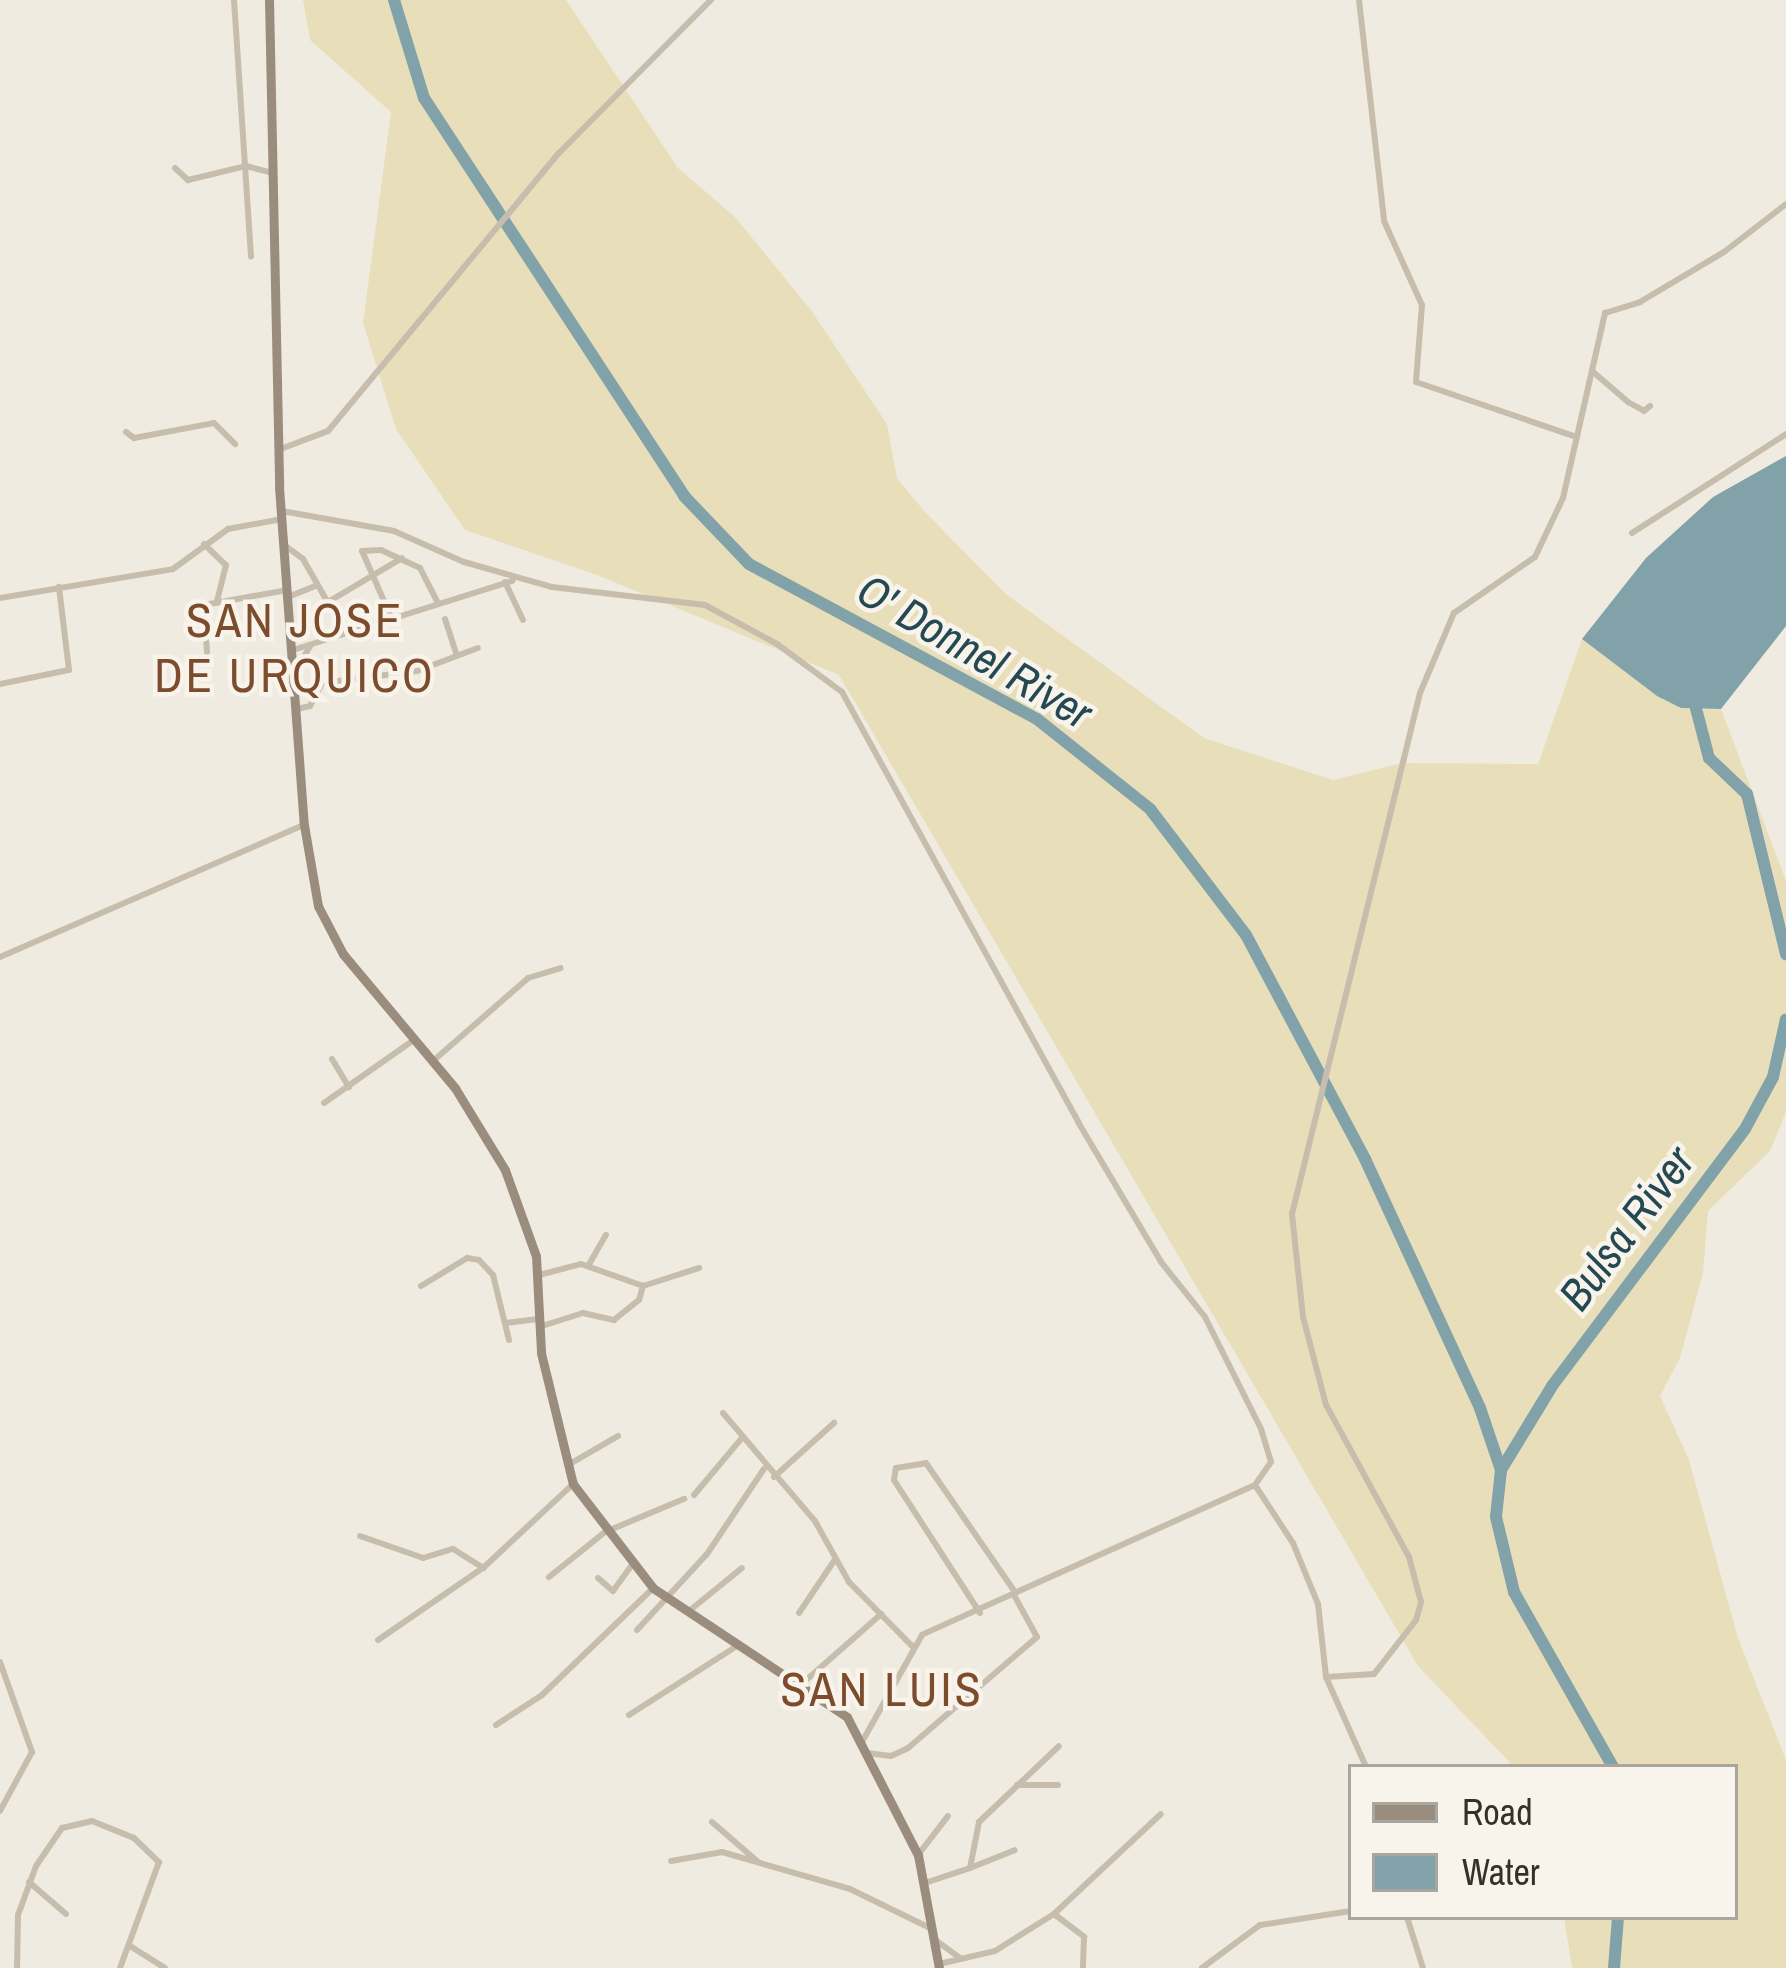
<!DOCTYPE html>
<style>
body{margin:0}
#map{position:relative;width:1786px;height:1968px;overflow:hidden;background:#f0ebe0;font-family:"Archivo Narrow",sans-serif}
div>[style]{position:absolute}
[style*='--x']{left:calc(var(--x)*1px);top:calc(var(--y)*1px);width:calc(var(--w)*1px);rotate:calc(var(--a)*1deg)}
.sand>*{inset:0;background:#e8dfba}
.water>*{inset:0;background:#82a2aa}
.river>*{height:12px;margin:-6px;padding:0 6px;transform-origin:6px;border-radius:6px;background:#82a2aa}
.street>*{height:6px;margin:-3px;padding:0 3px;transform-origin:3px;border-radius:3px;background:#c7bdad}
.secondary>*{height:9px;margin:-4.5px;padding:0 4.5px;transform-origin:4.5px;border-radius:4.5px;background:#9b8d7e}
span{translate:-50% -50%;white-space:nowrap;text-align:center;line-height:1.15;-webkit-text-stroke:9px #f8f4ec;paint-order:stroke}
.water-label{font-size:45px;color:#254953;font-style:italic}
.quarter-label{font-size:48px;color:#7c4c2d;letter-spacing:3px}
.legend{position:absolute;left:1348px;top:1764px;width:390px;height:156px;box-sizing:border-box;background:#f8f4ec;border:3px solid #aaa69f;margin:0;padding:15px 21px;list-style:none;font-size:36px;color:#36302b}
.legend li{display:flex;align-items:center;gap:24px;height:60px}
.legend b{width:60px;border:3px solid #aaa69f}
</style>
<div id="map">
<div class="sand">
<i style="clip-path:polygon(303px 0,566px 0,678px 168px,735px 217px,811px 310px,887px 424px,897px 478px,924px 511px,1007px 595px,1204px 738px,1333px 780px,1402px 763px,1538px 764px,1582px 639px,1657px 696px,1681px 708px,1721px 709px,1786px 881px,1786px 1112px,1770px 1151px,1708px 1211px,1703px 1273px,1680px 1358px,1660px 1396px,1689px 1460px,1738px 1638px,1786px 1760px,1786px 1968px,1572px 1968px,1564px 1917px,1735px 1917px,1735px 1767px,1514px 1767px,1418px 1666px,839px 675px,597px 575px,465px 530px,396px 429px,363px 323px,391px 112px,310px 40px)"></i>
</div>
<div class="water">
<i style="clip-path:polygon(1786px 456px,1786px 626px,1721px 709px,1681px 708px,1657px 696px,1582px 639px,1646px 558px,1713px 497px)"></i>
</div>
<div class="river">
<i style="--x:394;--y:0;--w:102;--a:73"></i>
<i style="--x:424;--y:98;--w:475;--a:56.8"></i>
<i style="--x:684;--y:496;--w:94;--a:46.3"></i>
<i style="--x:749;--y:564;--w:327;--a:28.3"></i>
<i style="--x:1037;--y:719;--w:144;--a:38.5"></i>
<i style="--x:1150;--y:809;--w:158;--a:52.7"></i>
<i style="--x:1246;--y:935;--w:254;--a:62"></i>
<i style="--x:1365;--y:1159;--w:274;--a:65.2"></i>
<i style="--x:1480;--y:1408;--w:65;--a:71.3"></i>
<i style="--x:1501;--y:1470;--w:47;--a:96.1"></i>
<i style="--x:1496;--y:1517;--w:77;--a:76.5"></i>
<i style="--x:1514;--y:1592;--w:201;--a:60.5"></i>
<i style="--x:1693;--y:697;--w:63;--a:75.3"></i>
<i style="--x:1709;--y:758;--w:52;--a:43.5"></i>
<i style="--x:1747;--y:794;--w:165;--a:76.3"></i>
<i style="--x:1501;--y:1470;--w:98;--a:-58.7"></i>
<i style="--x:1552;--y:1386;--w:321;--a:-53.1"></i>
<i style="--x:1745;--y:1129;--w:59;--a:-61.7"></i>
<i style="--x:1773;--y:1077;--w:59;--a:-77.4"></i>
<i style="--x:1614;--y:1968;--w:51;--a:-85.5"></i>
</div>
<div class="street">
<i style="--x:234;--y:0;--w:257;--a:86.2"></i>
<i style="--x:1359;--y:0;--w:222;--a:83.5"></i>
<i style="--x:1384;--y:221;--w:92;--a:65.7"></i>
<i style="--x:1422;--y:305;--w:77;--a:94.5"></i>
<i style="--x:1416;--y:382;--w:170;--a:18.9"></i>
<i style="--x:175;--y:168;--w:18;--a:43"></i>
<i style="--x:188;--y:180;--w:60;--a:-13.6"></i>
<i style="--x:246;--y:166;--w:24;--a:15"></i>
<i style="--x:1592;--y:371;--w:48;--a:40.7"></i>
<i style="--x:1628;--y:402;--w:18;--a:29"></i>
<i style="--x:1644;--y:411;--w:8;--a:-40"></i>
<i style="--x:126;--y:432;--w:10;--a:37"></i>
<i style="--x:134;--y:438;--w:81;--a:-10.6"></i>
<i style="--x:214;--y:423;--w:30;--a:45"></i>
<i style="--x:278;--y:450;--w:53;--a:-20.8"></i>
<i style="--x:328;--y:431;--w:361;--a:-50.3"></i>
<i style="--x:559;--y:153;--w:216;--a:-45.2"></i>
<i style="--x:282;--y:511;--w:114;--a:10.1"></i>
<i style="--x:394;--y:531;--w:77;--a:23.9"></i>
<i style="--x:464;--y:562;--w:91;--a:15.9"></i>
<i style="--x:552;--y:587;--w:154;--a:6.7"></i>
<i style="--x:705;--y:605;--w:82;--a:28.4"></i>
<i style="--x:777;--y:644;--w:81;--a:36.4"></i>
<i style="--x:842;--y:692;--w:491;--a:61.2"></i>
<i style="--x:1078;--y:1122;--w:163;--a:59.3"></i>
<i style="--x:1161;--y:1262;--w:70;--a:51.3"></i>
<i style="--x:1205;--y:1317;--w:125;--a:63.4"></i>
<i style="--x:1261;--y:1429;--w:34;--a:73"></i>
<i style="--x:1271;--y:1462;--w:28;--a:125"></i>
<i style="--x:1255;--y:1485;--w:365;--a:155.8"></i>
<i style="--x:922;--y:1635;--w:123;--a:119.3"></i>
<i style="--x:1632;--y:533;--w:183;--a:-32.7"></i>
<i style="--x:204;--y:544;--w:30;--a:44"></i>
<i style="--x:226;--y:565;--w:38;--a:104"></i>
<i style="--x:284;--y:545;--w:24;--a:36"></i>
<i style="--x:303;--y:559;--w:83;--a:60.3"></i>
<i style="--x:505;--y:582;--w:42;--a:64.7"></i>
<i style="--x:288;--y:597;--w:31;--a:-22"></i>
<i style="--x:0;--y:598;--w:175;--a:-9.5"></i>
<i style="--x:173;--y:569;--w:68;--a:-36"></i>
<i style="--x:228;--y:529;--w:55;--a:-10.5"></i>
<i style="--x:328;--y:602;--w:86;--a:-30.7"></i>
<i style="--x:391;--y:617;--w:72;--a:-113.7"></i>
<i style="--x:362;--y:551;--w:19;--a:-3"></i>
<i style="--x:381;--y:550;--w:43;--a:24.8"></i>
<i style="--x:420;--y:568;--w:37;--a:63"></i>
<i style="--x:445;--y:619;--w:38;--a:72"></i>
<i style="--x:293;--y:650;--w:230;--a:-17.5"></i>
<i style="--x:207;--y:652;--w:47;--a:-93.7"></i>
<i style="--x:204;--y:605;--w:84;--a:-10.2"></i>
<i style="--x:294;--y:674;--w:32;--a:-60"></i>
<i style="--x:0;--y:684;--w:70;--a:-11.5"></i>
<i style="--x:69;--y:670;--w:84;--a:-96.9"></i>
<i style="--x:297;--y:709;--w:13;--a:-13"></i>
<i style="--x:310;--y:706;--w:26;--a:-62"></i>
<i style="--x:322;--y:683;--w:96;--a:-7.2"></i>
<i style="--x:417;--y:671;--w:65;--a:-20.7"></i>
<i style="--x:0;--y:957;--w:331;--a:-23.5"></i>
<i style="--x:332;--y:1059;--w:33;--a:59"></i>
<i style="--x:433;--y:1061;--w:126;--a:-41.1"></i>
<i style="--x:528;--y:978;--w:34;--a:-17"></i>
<i style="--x:324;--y:1103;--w:111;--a:-35.1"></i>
<i style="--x:588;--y:1266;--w:36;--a:-60"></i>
<i style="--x:539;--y:1275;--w:43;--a:-14.7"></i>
<i style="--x:581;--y:1264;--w:66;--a:19.5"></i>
<i style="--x:643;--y:1286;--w:59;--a:-17.8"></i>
<i style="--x:421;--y:1286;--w:54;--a:-31.3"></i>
<i style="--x:467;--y:1258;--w:12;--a:9"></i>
<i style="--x:479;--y:1260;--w:21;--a:47"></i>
<i style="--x:493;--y:1275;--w:67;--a:76.2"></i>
<i style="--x:506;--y:1323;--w:32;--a:-7"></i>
<i style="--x:539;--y:1327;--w:46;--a:-17.7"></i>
<i style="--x:583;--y:1313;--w:32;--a:13"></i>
<i style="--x:614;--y:1320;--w:32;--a:-39"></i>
<i style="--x:639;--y:1300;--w:15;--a:-74"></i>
<i style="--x:723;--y:1413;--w:142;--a:49.6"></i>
<i style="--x:815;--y:1521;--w:70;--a:60.9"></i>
<i style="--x:849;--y:1582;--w:91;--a:45.4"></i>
<i style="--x:568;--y:1465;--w:58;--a:-30.1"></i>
<i style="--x:774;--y:1477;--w:81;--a:-42"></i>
<i style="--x:1255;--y:1485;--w:69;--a:56.8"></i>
<i style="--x:1293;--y:1543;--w:66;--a:67.7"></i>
<i style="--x:1318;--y:1604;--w:73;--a:83.7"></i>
<i style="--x:1326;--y:1677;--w:98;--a:66"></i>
<i style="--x:694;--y:1495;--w:73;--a:-50"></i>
<i style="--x:360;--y:1536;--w:67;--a:19.2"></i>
<i style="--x:423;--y:1558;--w:31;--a:-17"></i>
<i style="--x:453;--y:1549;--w:36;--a:32"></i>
<i style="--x:483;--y:1568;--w:123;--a:-43"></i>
<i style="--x:549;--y:1577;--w:72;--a:-38.8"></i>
<i style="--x:605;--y:1532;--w:86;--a:-22.7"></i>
<i style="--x:598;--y:1578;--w:20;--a:41"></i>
<i style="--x:613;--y:1591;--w:32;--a:-54"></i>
<i style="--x:689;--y:1611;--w:68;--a:-39.1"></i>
<i style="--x:799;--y:1613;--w:63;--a:-56.1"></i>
<i style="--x:980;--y:1613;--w:158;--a:-122.9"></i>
<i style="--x:894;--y:1480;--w:12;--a:-81"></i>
<i style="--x:896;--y:1468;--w:30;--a:-9"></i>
<i style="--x:926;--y:1463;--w:157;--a:55.4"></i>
<i style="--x:637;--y:1630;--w:103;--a:-47.4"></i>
<i style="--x:707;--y:1554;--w:102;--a:-56.2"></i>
<i style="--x:378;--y:1640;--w:124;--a:-34.5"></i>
<i style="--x:0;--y:1662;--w:96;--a:70.4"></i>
<i style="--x:32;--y:1752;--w:67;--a:118.5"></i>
<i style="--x:1326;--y:1677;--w:48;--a:-3.6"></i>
<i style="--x:1374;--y:1674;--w:68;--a:-52.1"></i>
<i style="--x:1416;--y:1620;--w:19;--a:-74"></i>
<i style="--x:1421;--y:1602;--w:47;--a:-104.9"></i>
<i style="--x:1409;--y:1557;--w:173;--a:-118.6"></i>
<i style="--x:1326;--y:1405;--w:91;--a:-104.6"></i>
<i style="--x:1303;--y:1317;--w:104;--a:-96.1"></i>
<i style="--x:1292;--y:1214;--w:536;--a:-76.2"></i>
<i style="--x:1420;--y:693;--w:87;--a:-67"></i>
<i style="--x:1454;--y:613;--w:98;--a:-34.7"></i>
<i style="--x:1535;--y:557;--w:65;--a:-64.6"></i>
<i style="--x:1563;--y:498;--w:190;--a:-77.2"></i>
<i style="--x:1605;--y:313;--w:37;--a:-17"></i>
<i style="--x:1640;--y:302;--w:98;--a:-30.8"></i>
<i style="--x:1724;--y:252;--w:78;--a:-37.7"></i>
<i style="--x:804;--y:1682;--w:103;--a:-41.4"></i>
<i style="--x:629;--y:1715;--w:128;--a:-32.6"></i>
<i style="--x:496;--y:1725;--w:55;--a:-33.1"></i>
<i style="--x:542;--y:1695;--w:154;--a:-43.9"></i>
<i style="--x:867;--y:1753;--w:24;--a:7"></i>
<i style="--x:891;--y:1756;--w:19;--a:-25"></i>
<i style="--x:908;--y:1748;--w:170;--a:-40.7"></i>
<i style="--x:1037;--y:1637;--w:48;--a:-118.7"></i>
<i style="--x:1017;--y:1785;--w:41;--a:0"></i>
<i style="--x:712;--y:1822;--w:60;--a:40.9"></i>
<i style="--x:918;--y:1855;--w:49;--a:-52.4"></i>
<i style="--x:671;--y:1861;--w:52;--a:-10"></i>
<i style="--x:722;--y:1852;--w:133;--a:16.1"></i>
<i style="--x:850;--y:1889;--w:89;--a:26"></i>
<i style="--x:970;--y:1868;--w:48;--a:-21.8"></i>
<i style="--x:29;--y:1882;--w:49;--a:40.9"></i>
<i style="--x:925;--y:1883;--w:47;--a:-18.4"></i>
<i style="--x:970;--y:1868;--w:47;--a:-78.9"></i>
<i style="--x:979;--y:1822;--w:110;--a:-43.5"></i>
<i style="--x:1054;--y:1914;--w:146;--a:-43.1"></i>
<i style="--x:1407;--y:1917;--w:53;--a:72.6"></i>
<i style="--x:934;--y:1939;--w:32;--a:36"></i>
<i style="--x:130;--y:1946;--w:41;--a:32.2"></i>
<i style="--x:939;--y:1964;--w:57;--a:-13.1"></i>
<i style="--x:995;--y:1951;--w:70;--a:-32.1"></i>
<i style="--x:1054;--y:1914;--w:38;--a:37"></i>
<i style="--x:1084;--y:1937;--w:31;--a:92"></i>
<i style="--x:17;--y:1968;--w:53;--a:-88.9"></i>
<i style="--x:18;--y:1915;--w:52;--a:-69.8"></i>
<i style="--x:36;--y:1866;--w:46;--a:-55.6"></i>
<i style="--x:62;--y:1828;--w:31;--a:-13"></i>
<i style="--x:92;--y:1821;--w:45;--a:22"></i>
<i style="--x:134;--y:1838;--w:35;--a:44"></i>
<i style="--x:159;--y:1862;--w:113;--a:110.2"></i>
<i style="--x:1202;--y:1968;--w:72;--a:-36.6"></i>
<i style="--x:1260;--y:1925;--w:92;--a:-8.7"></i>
</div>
<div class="secondary">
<i style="--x:269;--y:0;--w:487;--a:88.8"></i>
<i style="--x:279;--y:487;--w:339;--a:85.8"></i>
<i style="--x:304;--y:825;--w:82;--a:80.2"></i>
<i style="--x:318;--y:906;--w:54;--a:62.5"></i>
<i style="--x:343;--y:954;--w:175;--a:50.1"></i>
<i style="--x:455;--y:1088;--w:96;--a:58.6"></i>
<i style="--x:505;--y:1170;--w:91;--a:70.2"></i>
<i style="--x:536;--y:1256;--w:97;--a:87"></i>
<i style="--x:541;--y:1353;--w:135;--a:76.3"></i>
<i style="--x:573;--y:1484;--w:131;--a:52.4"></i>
<i style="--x:653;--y:1588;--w:233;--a:33.6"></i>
<i style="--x:847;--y:1717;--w:155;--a:62.8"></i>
<i style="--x:918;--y:1855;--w:115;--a:79.5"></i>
</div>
<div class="water-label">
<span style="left:975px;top:651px;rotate:30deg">O' Donnel River</span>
<span style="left:1626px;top:1228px;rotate:-53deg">Bulsa River</span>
</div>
<div class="quarter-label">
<span style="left:295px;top:647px">SAN JOSE<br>DE URQUICO</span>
<span style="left:882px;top:1689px">SAN LUIS</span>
</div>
<ul class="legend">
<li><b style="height:15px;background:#9b8d7e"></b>Road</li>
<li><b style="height:33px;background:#82a2aa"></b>Water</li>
</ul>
</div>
